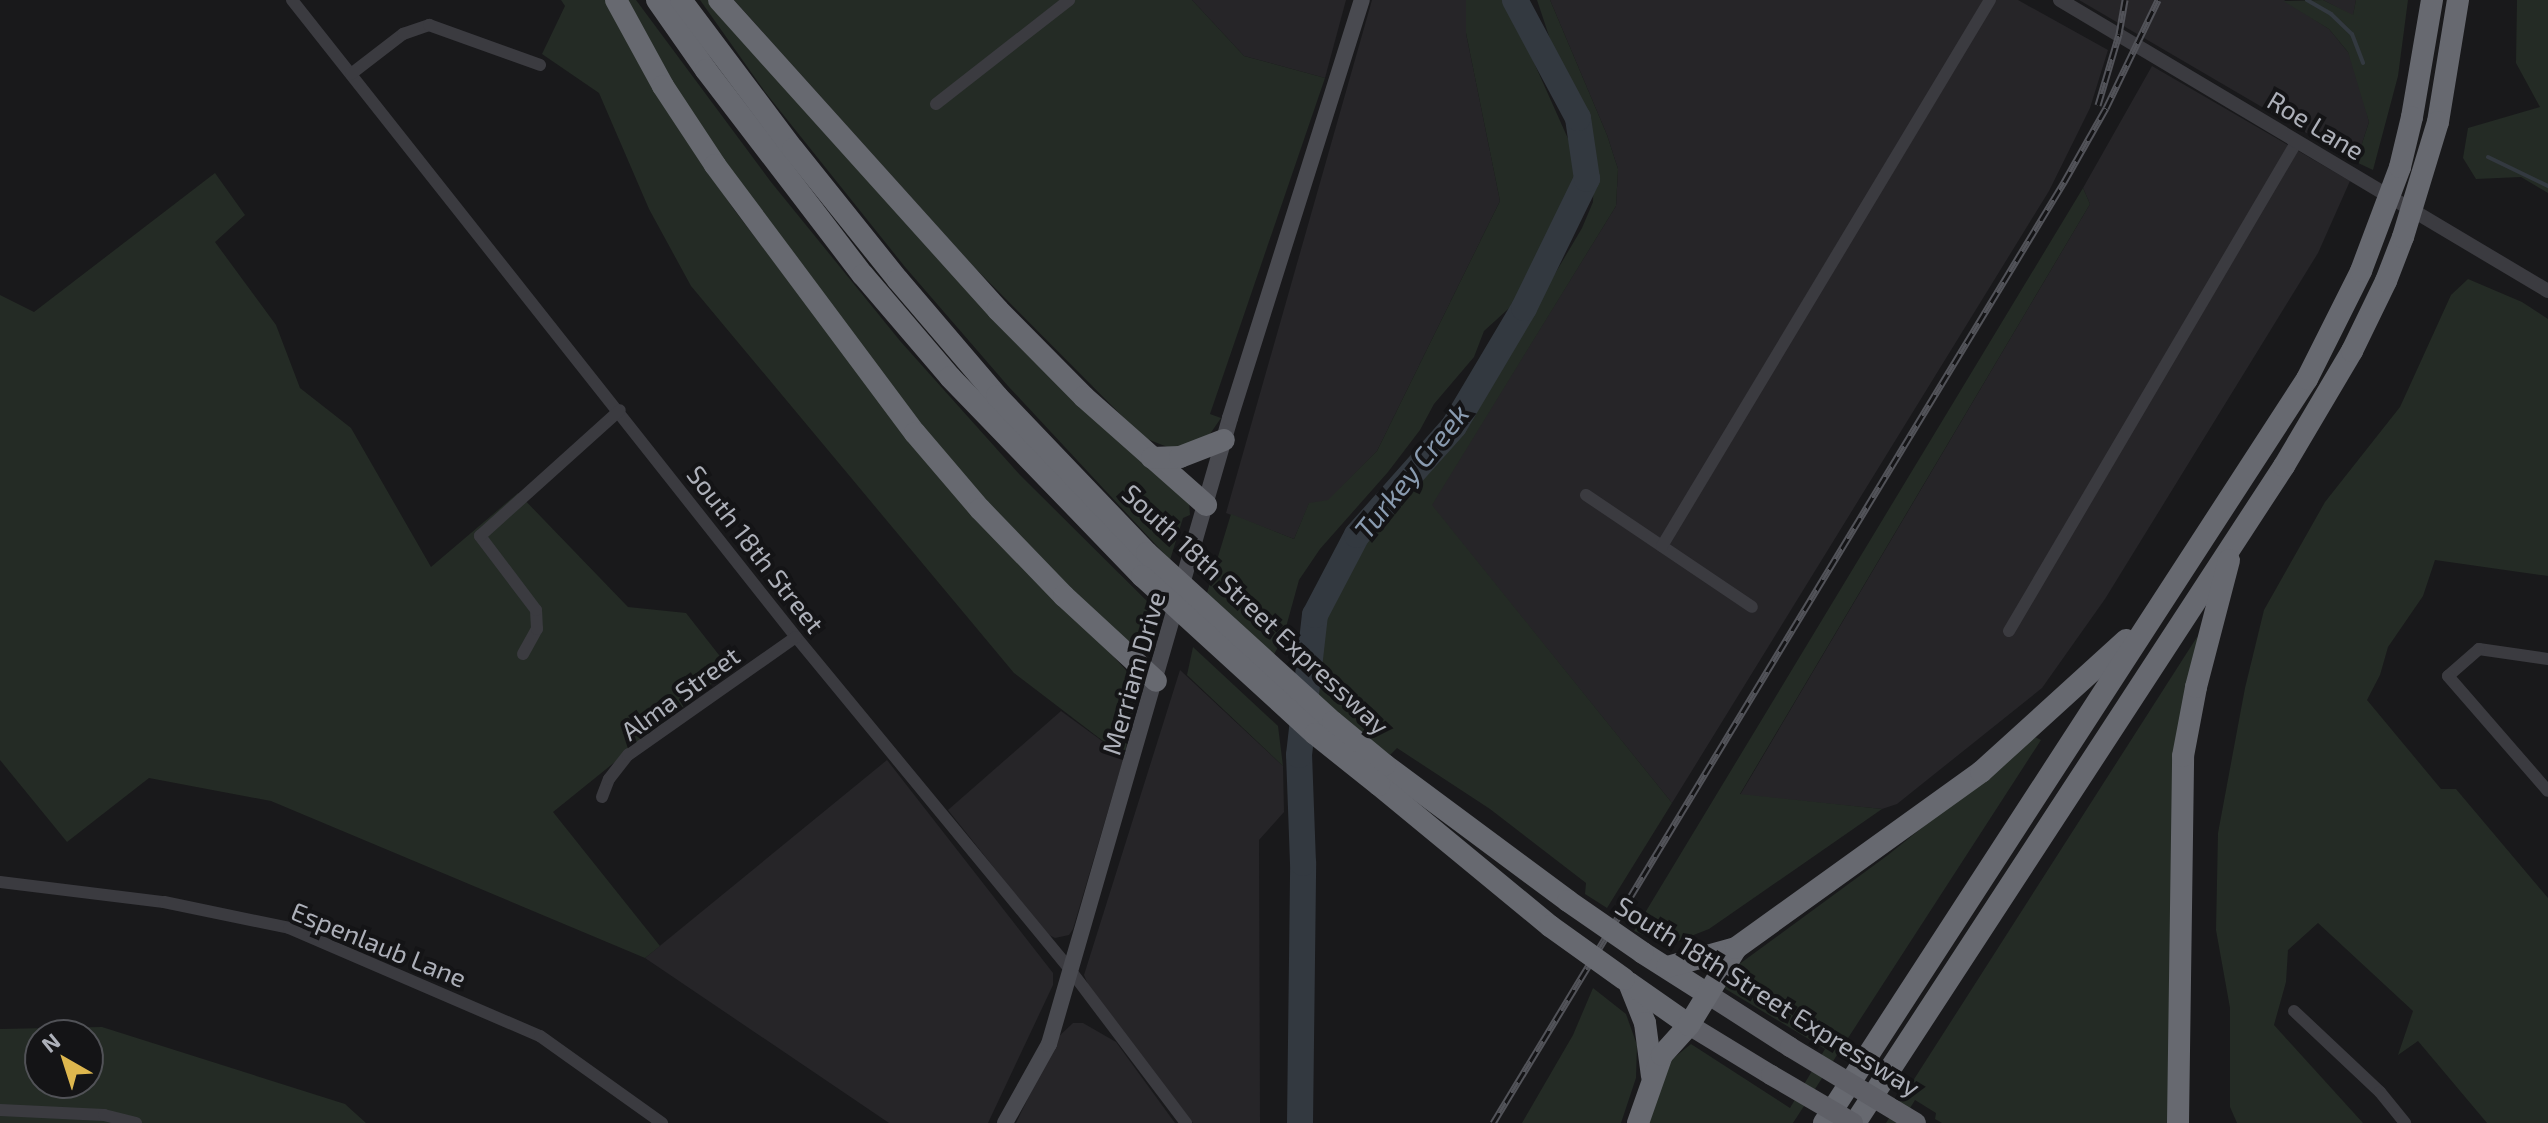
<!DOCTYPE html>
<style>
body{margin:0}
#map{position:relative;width:2548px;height:1123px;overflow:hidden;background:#19191b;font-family:"Exo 2",sans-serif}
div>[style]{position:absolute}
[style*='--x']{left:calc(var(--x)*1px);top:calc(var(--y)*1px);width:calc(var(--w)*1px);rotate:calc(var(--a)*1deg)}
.built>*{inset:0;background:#262528}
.green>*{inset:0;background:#242b25}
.stream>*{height:4px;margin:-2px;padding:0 2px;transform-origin:2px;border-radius:2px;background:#333940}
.river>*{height:26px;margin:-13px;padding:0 13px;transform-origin:13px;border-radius:13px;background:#333940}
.minor>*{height:12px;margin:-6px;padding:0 6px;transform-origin:6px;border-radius:6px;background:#3b3b40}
.tertiary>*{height:14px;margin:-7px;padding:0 7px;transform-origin:7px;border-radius:7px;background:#3b3b40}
.secondary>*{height:16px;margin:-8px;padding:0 8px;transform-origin:8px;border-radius:8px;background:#494a50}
.trunk>*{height:20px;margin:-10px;padding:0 10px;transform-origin:10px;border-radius:10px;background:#5f6067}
.motorway>*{height:22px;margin:-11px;padding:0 11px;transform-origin:11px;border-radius:11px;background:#676970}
.rail>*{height:7px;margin-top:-3.5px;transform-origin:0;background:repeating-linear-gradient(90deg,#141416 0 12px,#525359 0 24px);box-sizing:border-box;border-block:2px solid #525359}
.trunk-bridge>*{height:20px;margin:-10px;padding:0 10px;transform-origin:10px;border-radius:10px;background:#5f6067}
.motorway-bridge>*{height:22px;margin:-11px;padding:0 11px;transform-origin:11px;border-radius:11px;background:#676970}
span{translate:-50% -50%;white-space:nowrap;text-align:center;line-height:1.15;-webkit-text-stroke:8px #141416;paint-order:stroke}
.street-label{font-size:26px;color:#adb0b9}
.water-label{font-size:28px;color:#899bb0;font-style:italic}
.north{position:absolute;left:24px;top:1019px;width:80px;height:80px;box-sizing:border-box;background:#141416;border:2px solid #515257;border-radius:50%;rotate:321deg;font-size:22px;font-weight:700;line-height:32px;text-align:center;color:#adb0b9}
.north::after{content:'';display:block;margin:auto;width:28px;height:36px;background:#deb74e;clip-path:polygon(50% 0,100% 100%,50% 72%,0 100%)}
</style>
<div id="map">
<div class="built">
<i style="clip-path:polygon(1192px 0,1346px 0,1325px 78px,1244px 56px)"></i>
<i style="clip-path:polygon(1372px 0,1466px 0,1466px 33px,1500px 201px,1377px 451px,1328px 501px,1309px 504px,1294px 539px,1226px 513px)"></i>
<i style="clip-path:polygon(1550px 0,2018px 0,2108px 50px,2090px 108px,2049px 191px,1672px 803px,1431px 505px,1616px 206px,1618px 169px,1607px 135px)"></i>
<i style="clip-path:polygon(2079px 0,2284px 0,2329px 29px,2348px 52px,2356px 69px,2369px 122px,2356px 162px)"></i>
<i style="clip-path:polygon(2323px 0,2356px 0,2353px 16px)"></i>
<i style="clip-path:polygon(2152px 66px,2350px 181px,2318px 253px,2105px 599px,2042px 688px,1897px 804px,1882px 809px,1740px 795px,2090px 204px,2083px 188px)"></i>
<i style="clip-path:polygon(1180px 670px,1283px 766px,1284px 812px,1259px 840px,1260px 1123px,1193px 1123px,1091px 992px,1084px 975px)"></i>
<i style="clip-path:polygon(1061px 711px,1124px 757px,1073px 929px,1069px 935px,1055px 938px,1047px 934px,948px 810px)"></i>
<i style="clip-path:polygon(887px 760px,1053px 973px,1053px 985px,988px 1123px,889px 1123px,645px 958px)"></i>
<i style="clip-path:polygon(1073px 1023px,1083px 1023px,1116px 1042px,1175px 1123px,1016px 1123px,1057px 1038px)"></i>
</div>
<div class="green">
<i style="clip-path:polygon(561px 0,607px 0,681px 132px,735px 211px,905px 433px,1125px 669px,1134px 683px,1136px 699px,1124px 757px,1014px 673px,691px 286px,649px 209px,599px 93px,542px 54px,565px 6px)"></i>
<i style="clip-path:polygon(623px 0,636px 0,771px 182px,901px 342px,1020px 475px,1157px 611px,1155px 635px,1149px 641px,1125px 641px,1013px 534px,910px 414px,707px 144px)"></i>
<i style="clip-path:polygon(700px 0,712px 0,1189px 501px,1190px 515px,1183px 518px,1170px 560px,1008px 386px,905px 267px,765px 92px)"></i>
<i style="clip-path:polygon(734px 0,1192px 0,1244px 56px,1325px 78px,1210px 414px,1221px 418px,1210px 434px,1182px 448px,1170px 448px,1147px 439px,1132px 426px,975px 268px)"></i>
<i style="clip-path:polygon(1466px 0,1506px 0,1574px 152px,1576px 183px,1518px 300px,1484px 331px,1474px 357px,1434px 404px,1420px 430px,1388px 472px,1320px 549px,1299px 580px,1283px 638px,1272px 658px,1206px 596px,1231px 514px,1294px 539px,1309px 503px,1328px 500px,1377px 451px,1500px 201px,1466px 33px)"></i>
<i style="clip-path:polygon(1537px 0,1550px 0,1607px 135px,1618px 169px,1616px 206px,1432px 505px,1672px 803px,1607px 908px,1585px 894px,1586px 883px,1490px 809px,1397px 748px,1390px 755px,1317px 700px,1322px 635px,1328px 605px,1345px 571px,1370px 532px,1472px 414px,1582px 228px,1593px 202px,1594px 163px,1585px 107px,1551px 42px)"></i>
<i style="clip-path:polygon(2323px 0,2353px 15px,2356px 0,2408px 0,2398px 76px,2373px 170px,2356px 162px,2369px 122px,2348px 52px,2329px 29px,2283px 1px)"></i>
<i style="clip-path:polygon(2517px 0,2548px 0,2548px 193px,2521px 177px,2476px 179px,2463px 158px,2468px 128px,2540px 107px,2516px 63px)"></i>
<i style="clip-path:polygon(215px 173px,245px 215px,215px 242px,276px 325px,300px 388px,351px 428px,431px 567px,518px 493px,628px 607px,686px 613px,730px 669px,553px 812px,660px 946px,645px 958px,271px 801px,149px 778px,67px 842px,0 760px,0 295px,34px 312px)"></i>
<i style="clip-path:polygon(2083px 188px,2090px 204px,1740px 794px,1882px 809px,1709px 929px,1668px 945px,1634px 931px)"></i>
<i style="clip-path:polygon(2468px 279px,2522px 302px,2548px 319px,2548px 576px,2435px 560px,2423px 596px,2388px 647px,2380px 675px,2367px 700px,2441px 789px,2456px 789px,2548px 898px,2548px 1123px,2487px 1123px,2418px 1041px,2398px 1055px,2413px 1011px,2318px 923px,2288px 950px,2286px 982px,2274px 1025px,2363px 1123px,2237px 1123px,2230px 1107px,2230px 1008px,2216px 930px,2218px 833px,2245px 688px,2264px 610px,2325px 502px,2400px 407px,2451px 295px)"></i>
<i style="clip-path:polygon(2197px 637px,2202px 641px,2168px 1123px,1942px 1123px,1935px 1119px,1936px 1113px,1915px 1100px,1901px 1123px,1886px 1123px)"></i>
<i style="clip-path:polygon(1193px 647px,1278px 726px,1283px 766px,1187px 675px)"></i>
<i style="clip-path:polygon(2035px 737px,2041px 740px,1793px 1123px,1647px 1123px,1670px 1061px,1691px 1044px,1790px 1108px,1825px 1049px,1719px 985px,1738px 965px,1888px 855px)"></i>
<i style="clip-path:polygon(1593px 988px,1626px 1014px,1637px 1045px,1636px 1078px,1621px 1123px,1522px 1123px,1573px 1035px)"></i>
<i style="clip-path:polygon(evenodd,102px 1027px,345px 1104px,366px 1123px,0 1123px,0 1029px,102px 1027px,40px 1035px,88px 1035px,88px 1083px,40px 1083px,40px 1035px)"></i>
</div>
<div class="stream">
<i style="--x:2307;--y:0;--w:28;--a:30"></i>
<i style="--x:2331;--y:14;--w:29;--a:44"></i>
<i style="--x:2352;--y:34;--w:31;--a:69"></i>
<i style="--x:2488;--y:157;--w:67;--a:25.8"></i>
</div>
<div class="river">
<i style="--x:1300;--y:1123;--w:260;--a:-89.3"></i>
<i style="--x:1303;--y:863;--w:108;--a:-92.1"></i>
<i style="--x:1299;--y:755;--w:141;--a:-83.5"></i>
<i style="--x:1315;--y:615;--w:90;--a:-62.3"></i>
<i style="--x:1357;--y:535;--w:146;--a:-48.3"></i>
<i style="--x:1454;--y:426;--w:137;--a:-59.3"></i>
<i style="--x:1524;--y:308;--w:144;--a:-64"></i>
<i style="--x:1587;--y:179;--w:62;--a:-98.4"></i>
<i style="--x:1578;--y:118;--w:134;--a:-118.1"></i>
</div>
<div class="minor">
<i style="--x:292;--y:0;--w:812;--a:51.65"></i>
<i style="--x:796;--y:637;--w:433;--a:50.5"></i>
<i style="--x:1071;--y:971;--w:191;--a:52.9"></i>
<i style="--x:351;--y:74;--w:66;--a:-37.6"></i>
<i style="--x:403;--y:34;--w:28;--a:-19"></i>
<i style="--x:429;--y:25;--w:118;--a:19.8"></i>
<i style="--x:936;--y:104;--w:169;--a:-38"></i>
<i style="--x:1586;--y:495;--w:200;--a:34"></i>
<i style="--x:1662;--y:546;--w:637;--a:-59.01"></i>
<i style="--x:2009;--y:631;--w:568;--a:-59.55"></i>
<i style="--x:523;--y:654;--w:29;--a:-61"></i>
<i style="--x:537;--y:629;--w:19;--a:-93"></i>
<i style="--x:536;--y:610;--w:93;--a:-127.1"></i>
<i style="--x:480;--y:536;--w:188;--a:-42"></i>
<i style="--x:2548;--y:659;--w:70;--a:-171.8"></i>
<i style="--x:2479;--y:649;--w:41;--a:138.9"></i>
<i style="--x:2448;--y:676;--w:152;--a:49"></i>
<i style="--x:602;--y:797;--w:19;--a:-69"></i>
<i style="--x:609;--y:779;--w:31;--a:-52"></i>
<i style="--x:628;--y:755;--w:205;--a:-35.1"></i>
<i style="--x:0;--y:882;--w:165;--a:7"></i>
<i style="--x:164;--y:902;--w:128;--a:11.7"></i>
<i style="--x:289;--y:928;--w:273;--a:23.3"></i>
<i style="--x:540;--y:1036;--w:150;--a:35.5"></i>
<i style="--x:2294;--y:1011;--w:118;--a:43.3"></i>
<i style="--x:2380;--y:1092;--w:40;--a:51"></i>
<i style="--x:0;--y:1110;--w:104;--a:2.8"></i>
<i style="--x:104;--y:1115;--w:33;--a:14"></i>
</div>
<div class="tertiary">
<i style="--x:2060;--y:0;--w:568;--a:30.81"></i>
</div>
<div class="secondary">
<i style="--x:1005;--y:1123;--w:90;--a:-60.9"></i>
<i style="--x:1049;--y:1044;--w:652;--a:-73.87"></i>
<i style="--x:1230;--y:418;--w:438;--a:-72.5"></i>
</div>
<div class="trunk">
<i style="--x:1706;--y:993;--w:100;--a:32.7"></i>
<i style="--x:1689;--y:1025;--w:96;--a:31.4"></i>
</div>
<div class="motorway">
<i style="--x:616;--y:0;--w:98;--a:61.3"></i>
<i style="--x:663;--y:86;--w:95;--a:56.6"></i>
<i style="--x:715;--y:165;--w:334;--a:53.3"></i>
<i style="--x:915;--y:433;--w:100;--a:49.5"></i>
<i style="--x:980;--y:509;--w:121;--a:46"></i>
<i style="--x:1064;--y:596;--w:125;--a:42.7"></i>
<i style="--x:657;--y:0;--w:85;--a:55"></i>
<i style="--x:706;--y:70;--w:258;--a:52.6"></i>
<i style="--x:863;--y:275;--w:134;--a:49.5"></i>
<i style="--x:950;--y:377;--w:277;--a:46"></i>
<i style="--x:681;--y:0;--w:186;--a:53.1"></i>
<i style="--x:793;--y:149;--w:168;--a:51.3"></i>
<i style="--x:898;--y:280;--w:153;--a:49.5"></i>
<i style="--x:997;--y:396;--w:217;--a:46.3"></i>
<i style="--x:719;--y:0;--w:417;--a:48"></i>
<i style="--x:998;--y:310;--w:122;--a:45.3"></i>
<i style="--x:1084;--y:397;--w:163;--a:41.5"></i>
<i style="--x:2412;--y:117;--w:119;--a:-80.3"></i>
<i style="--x:2438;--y:122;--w:124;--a:-80.7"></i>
<i style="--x:1152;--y:458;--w:28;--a:-2"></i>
<i style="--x:1180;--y:457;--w:47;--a:-21.1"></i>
<i style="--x:1385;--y:765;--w:228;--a:36.6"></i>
<i style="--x:1379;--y:785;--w:222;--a:39.5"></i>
<i style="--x:1643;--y:953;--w:75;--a:32.4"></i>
<i style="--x:1667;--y:967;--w:72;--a:-15.4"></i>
<i style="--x:1629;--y:983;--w:43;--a:68.2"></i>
<i style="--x:1645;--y:1023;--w:53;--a:82.5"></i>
<i style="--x:1629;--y:983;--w:73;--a:35"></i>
<i style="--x:1638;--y:1123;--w:72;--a:-70.6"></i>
<i style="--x:1662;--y:1055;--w:40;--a:-48"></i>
<i style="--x:1689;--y:1025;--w:90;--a:-58.6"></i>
<i style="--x:1736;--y:948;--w:302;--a:-35.7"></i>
<i style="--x:1981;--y:772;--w:196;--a:-42.3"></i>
<i style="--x:1824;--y:1123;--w:887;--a:-57.01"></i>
<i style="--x:2307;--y:379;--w:121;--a:-63.4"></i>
<i style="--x:1855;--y:1123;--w:785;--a:-56.86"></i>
<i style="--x:2284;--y:466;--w:134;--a:-59.4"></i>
<i style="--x:2352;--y:351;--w:78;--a:-64.1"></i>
<i style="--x:2178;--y:1123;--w:367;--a:-89.2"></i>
<i style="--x:2183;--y:756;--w:70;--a:-79.3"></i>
<i style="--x:2196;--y:687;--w:131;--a:-75.4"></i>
</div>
<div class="rail">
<i style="--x:2098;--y:105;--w:74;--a:-73.5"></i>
<i style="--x:2119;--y:34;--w:35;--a:-80"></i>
<i style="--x:1493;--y:1123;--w:1101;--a:-58.75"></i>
<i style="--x:2064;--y:182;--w:85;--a:-60.4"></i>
<i style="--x:2106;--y:108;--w:120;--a:-64.3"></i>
</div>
<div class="trunk-bridge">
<i style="--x:1790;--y:1047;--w:147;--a:31.1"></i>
<i style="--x:1771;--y:1075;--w:95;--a:30.3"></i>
</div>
<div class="motorway-bridge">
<i style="--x:2361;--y:271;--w:111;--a:-69.4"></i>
<i style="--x:2400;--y:167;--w:51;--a:-76.5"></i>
<i style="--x:2386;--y:281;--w:47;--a:-68.9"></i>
<i style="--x:2403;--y:237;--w:120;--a:-73.1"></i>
<i style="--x:1147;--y:553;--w:251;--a:42.3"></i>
<i style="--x:1333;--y:722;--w:67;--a:39.6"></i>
<i style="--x:1142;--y:576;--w:234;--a:42.4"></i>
<i style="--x:1315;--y:734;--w:82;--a:38.6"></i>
<i style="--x:1568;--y:901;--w:91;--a:34.7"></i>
<i style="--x:1550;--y:926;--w:91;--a:35.6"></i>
</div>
<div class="street-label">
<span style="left:2316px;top:125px;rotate:31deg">Roe Lane</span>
<span style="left:756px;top:549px;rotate:52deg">South 18th Street</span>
<span style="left:1256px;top:609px;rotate:43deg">South 18th Street Expressway</span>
<span style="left:1133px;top:673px;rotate:-74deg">Merriam Drive</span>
<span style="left:680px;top:693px;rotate:-36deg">Alma Street</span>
<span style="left:379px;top:944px;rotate:22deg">Espenlaub Lane</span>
<span style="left:1768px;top:996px;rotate:32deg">South 18th Street Expressway</span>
</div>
<div class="water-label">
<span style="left:1411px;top:471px;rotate:-51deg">Turkey Creek</span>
</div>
<div class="north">N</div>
</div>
